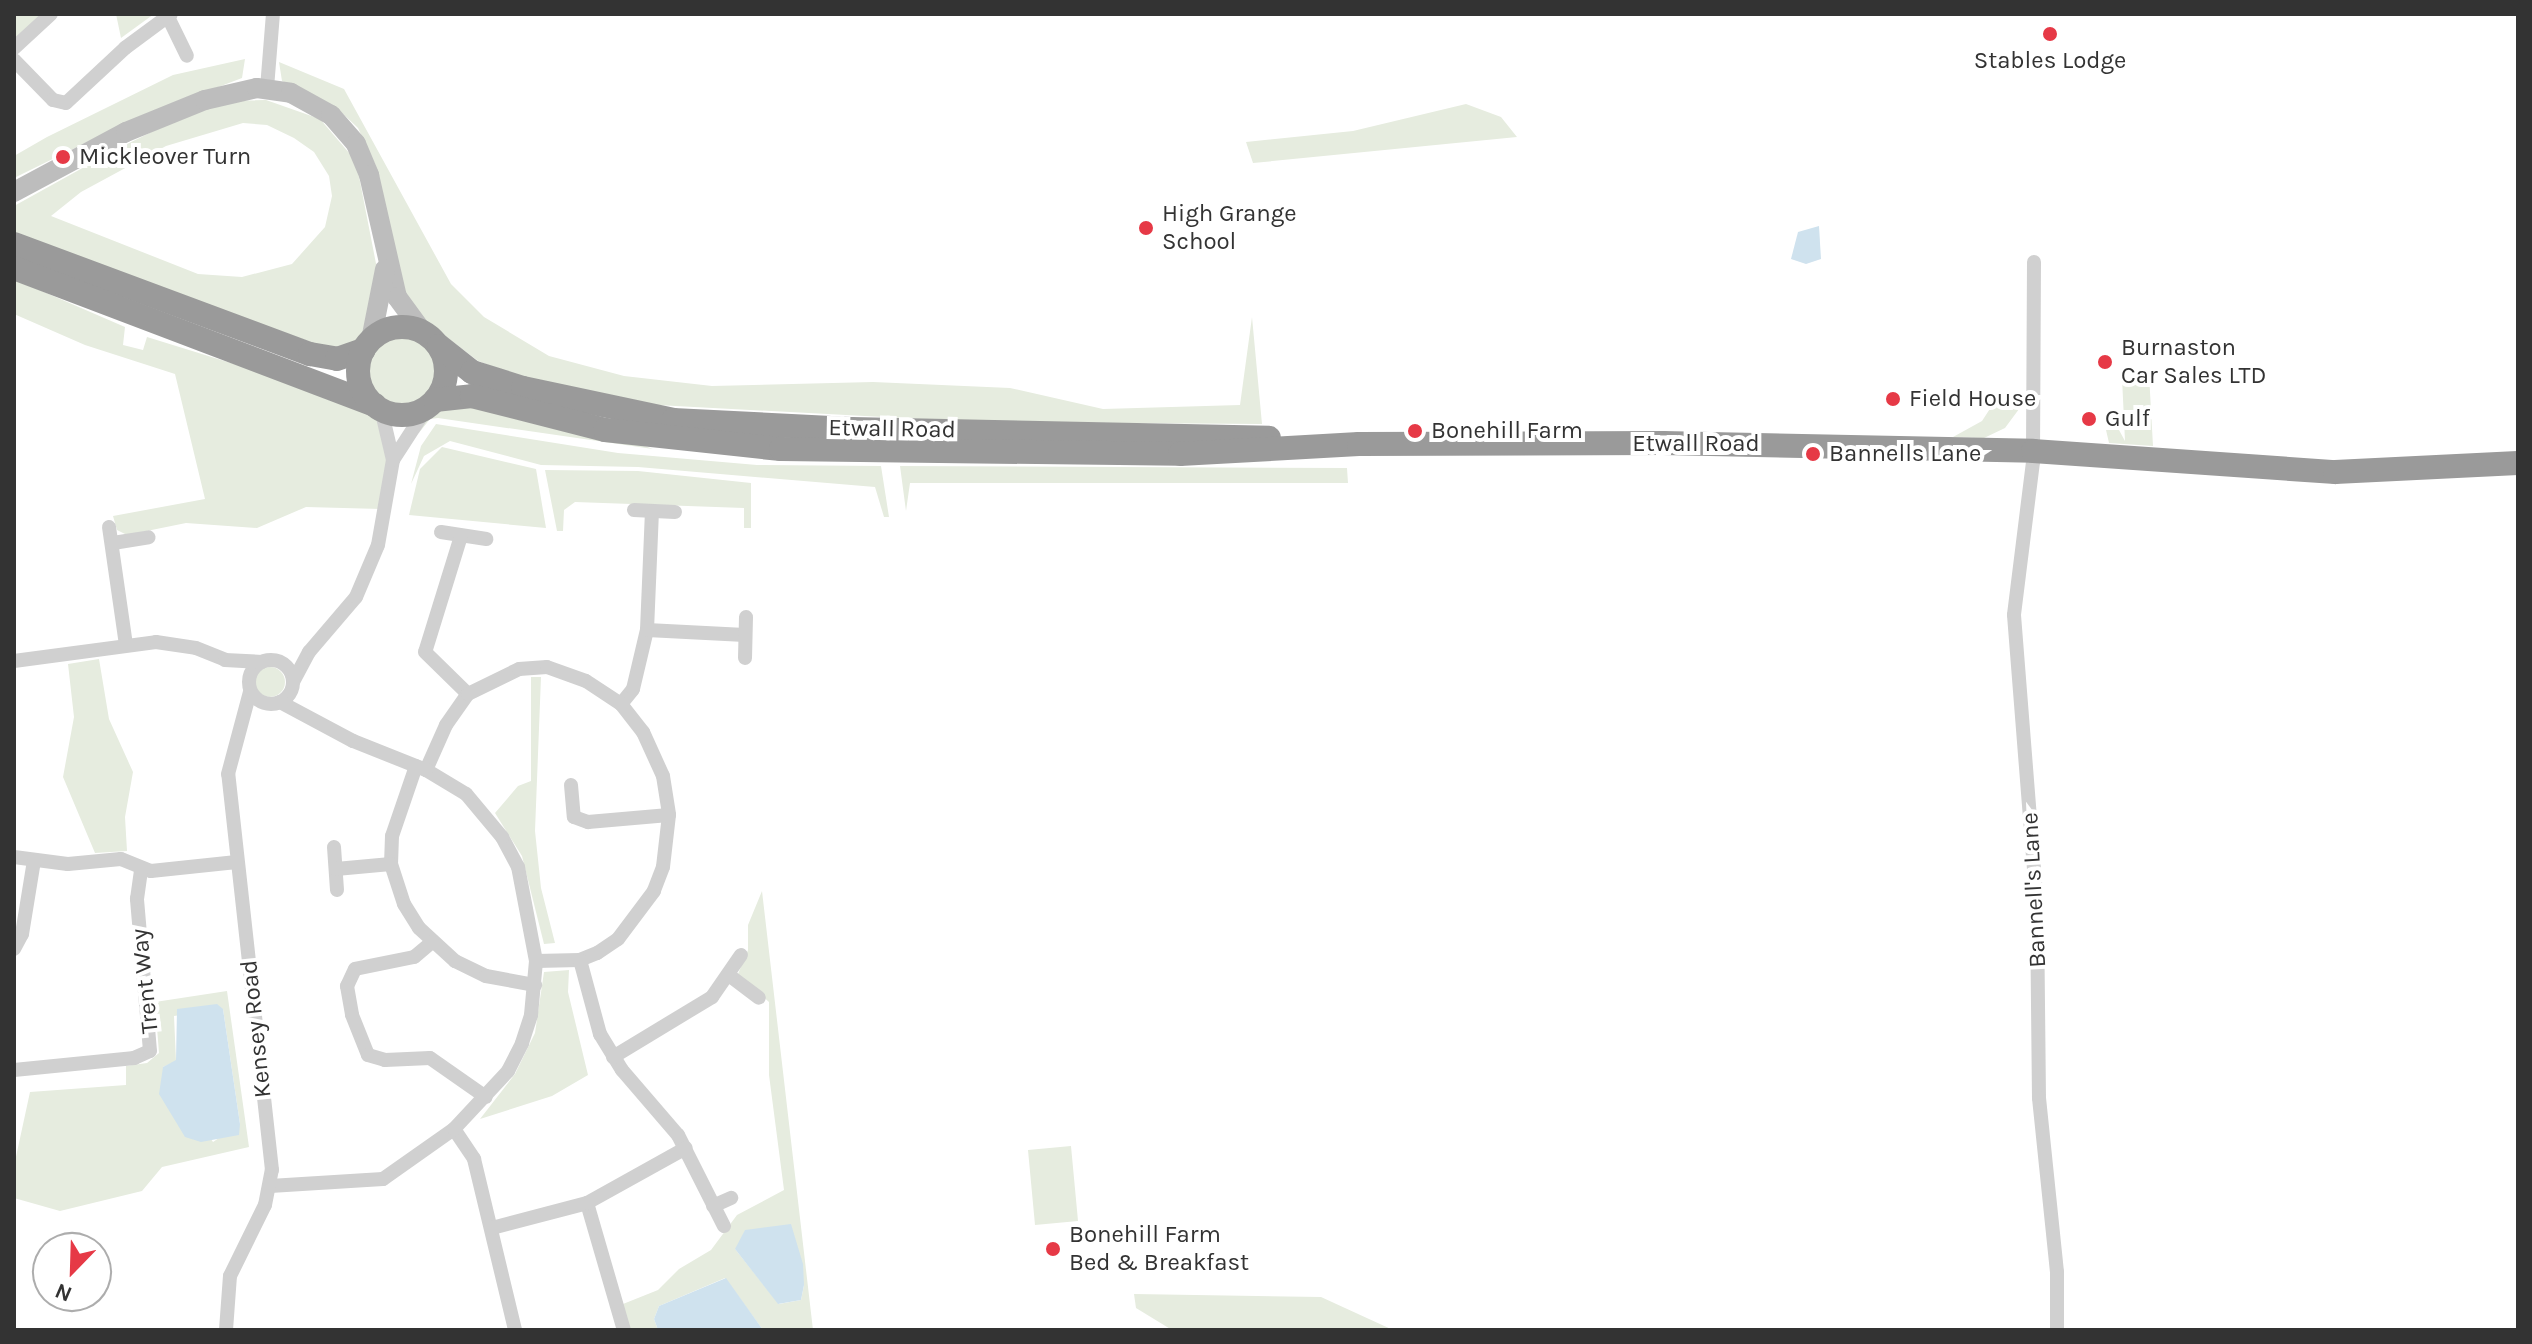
<!DOCTYPE html>
<style>
body{margin:0}
#map{position:relative;width:2532px;height:1344px;overflow:hidden;background:#fff;font-family:Karla,sans-serif}
div>[style]{position:absolute}
[style*='--x']{left:calc(var(--x)*1px);top:calc(var(--y)*1px);width:calc(var(--w)*1px);rotate:calc(var(--a)*1deg)}
.green>*{inset:0;background:#e6ecdf}
.round{border-radius:50%}
.water>*{inset:0;background:#cfe2ee}
.street>*{height:14px;margin:-7px;padding:0 7px;transform-origin:7px;border-radius:7px;background:#d0d0d0}
.street>.ring{margin:-7px;padding:0;box-sizing:content-box;background:none;border:14px solid #d0d0d0;border-radius:50%}
.secondary>*{height:20px;margin:-10px;padding:0 10px;transform-origin:10px;border-radius:10px;background:#bdbdbd}
.highway>*{height:24px;margin:-12px;padding:0 12px;transform-origin:12px;border-radius:12px;background:#9a9a9a}
.highway>.ring{margin:-12px;padding:0;box-sizing:content-box;background:none;border:24px solid #9a9a9a;border-radius:50%}
.dots>*{width:22px;height:22px;translate:-50% -50%;box-sizing:border-box;border:4px solid #fff;border-radius:50%}
span{translate:-50% -50%;white-space:nowrap;text-align:center;line-height:1.15;-webkit-text-stroke:8px #fff;paint-order:stroke}
.poi-label{font-size:24px;color:#333}
.left{translate:0 -50%;text-align:left}
.street-label{font-size:24px;color:#333}
.frame{position:absolute;inset:0;border:16px solid #333;pointer-events:none}
.north{position:absolute;left:32px;top:1232px;width:80px;height:80px;box-sizing:border-box;background:#fff;border:2px solid #adadad;border-radius:50%;rotate:203deg;font-size:22px;font-weight:700;line-height:32px;text-align:center;color:#333}
.north::after{content:'';display:block;margin:auto;width:28px;height:36px;background:#e63946;clip-path:polygon(50% 0,100% 100%,50% 72%,0 100%)}
</style>
<div id="map">
<div class="green">
<i style="clip-path:polygon(14px 14px,42px 14px,14px 41px)"></i>
<i style="clip-path:polygon(116px 14px,154px 14px,121px 38px)"></i>
<i style="clip-path:polygon(245px 59px,242px 78px,132px 120px,14px 178px,14px 156px,47px 137px,173px 75px)"></i>
<i style="clip-path:polygon(279px 62px,344px 89px,451px 284px,484px 317px,549px 356px,624px 376px,712px 386px,873px 382px,1010px 388px,1103px 409px,1240px 405px,1252px 317px,1262px 424px,977px 422px,657px 405px,524px 378px,478px 361px,419px 316px,405px 294px,375px 164px,358px 128px,338px 109px,282px 81px)"></i>
<i style="clip-path:polygon(evenodd,266px 100px,320px 119px,356px 161px,379px 279px,365px 330px,352px 345px,336px 351px,14px 236px,14px 206px,115px 150px,180px 118px,233px 101px,266px 100px,243px 123px,267px 125px,294px 138px,314px 152px,329px 176px,332px 196px,325px 227px,292px 264px,242px 277px,198px 274px,51px 216px,81px 192px,166px 146px,243px 123px)"></i>
<i style="clip-path:polygon(1466px 104px,1501px 117px,1517px 137px,1253px 163px,1246px 142px,1353px 131px)"></i>
<i style="clip-path:polygon(14px 279px,125px 327px,123px 345px,143px 350px,147px 337px,363px 404px,383px 428px,388px 462px,381px 509px,306px 507px,257px 528px,186px 523px,127px 535px,117px 530px,113px 516px,205px 499px,175px 374px,85px 345px,14px 314px)"></i>
<i class="round" style="left:367px;top:335px;width:70px;height:70px"></i>
<i style="clip-path:polygon(2144px 374px,2149px 374px,2153px 446px,2109px 443px,2106px 430px,2119px 430px,2125px 441px,2122px 378px)"></i>
<i style="clip-path:polygon(1995px 401px,2022px 405px,2005px 428px,1984px 438px,1953px 437px,1982px 421px)"></i>
<i style="clip-path:polygon(451px 402px,642px 445px,653px 449px,438px 418px,430px 419px,418px 434px,428px 416px)"></i>
<i style="clip-path:polygon(436px 424px,618px 453px,757px 465px,881px 466px,889px 517px,884px 517px,875px 487px,638px 467px,541px 465px,450px 441px,424px 456px,411px 484px,421px 446px)"></i>
<i style="clip-path:polygon(442px 447px,536px 469px,546px 528px,409px 515px,420px 469px)"></i>
<i style="clip-path:polygon(900px 466px,1347px 468px,1348px 483px,910px 483px,906px 511px)"></i>
<i style="clip-path:polygon(545px 470px,638px 471px,751px 483px,751px 528px,744px 528px,744px 508px,575px 502px,564px 510px,563px 531px,557px 531px)"></i>
<i style="clip-path:polygon(99px 659px,109px 719px,133px 772px,125px 817px,127px 851px,95px 853px,63px 777px,74px 717px,68px 664px)"></i>
<i class="round" style="left:255px;top:667px;width:30px;height:30px"></i>
<i style="clip-path:polygon(531px 677px,541px 677px,535px 831px,541px 888px,555px 943px,544px 944px,522px 856px,495px 813px,518px 786px,531px 781px)"></i>
<i style="clip-path:polygon(evenodd,762px 891px,813px 1330px,763px 1330px,725px 1278px,659px 1306px,654px 1319px,658px 1330px,628px 1330px,623px 1304px,658px 1290px,679px 1269px,711px 1250px,737px 1215px,784px 1190px,769px 1075px,769px 1002px,738px 974px,748px 950px,748px 925px,762px 891px,735px 1249px,804px 1285px,801px 1300px,779px 1304px,735px 1249px)"></i>
<i style="clip-path:polygon(569px 970px,568px 992px,588px 1075px,552px 1096px,480px 1119px,515px 1074px,535px 1033px,544px 972px)"></i>
<i style="clip-path:polygon(evenodd,227px 991px,249px 1147px,162px 1167px,142px 1191px,60px 1211px,14px 1198px,14px 1166px,30px 1092px,126px 1085px,126px 1066px,147px 1063px,159px 1053px,155px 1002px,227px 991px,223px 1009px,240px 1124px,213px 1142px,163px 1067px,176px 1061px,174px 1016px,223px 1009px)"></i>
<i style="clip-path:polygon(1071px 1146px,1078px 1221px,1035px 1225px,1028px 1150px)"></i>
<i style="clip-path:polygon(1134px 1294px,1321px 1297px,1393px 1330px,1172px 1330px,1136px 1308px)"></i>
</div>
<div class="water">
<i style="clip-path:polygon(1819px 226px,1821px 259px,1806px 264px,1791px 259px,1798px 232px)"></i>
<i style="clip-path:polygon(217px 1004px,223px 1009px,240px 1124px,239px 1135px,201px 1142px,185px 1137px,159px 1094px,163px 1067px,176px 1060px,177px 1009px)"></i>
<i style="clip-path:polygon(791px 1224px,803px 1264px,804px 1285px,801px 1300px,778px 1304px,735px 1249px,745px 1230px)"></i>
<i style="clip-path:polygon(726px 1278px,763px 1330px,658px 1330px,654px 1319px,659px 1306px)"></i>
</div>
<div class="street">
<i style="--x:168;--y:17;--w:43;--a:64"></i>
<i style="--x:14;--y:48;--w:50;--a:-42.6"></i>
<i style="--x:14;--y:60;--w:56;--a:45.7"></i>
<i style="--x:53;--y:100;--w:13;--a:13"></i>
<i style="--x:66;--y:103;--w:81;--a:-43"></i>
<i style="--x:125;--y:48;--w:57;--a:-36.5"></i>
<i style="--x:267;--y:88;--w:74;--a:-85.4"></i>
<i style="--x:2034;--y:262;--w:200;--a:90.3"></i>
<i style="--x:2033;--y:462;--w:154;--a:97.1"></i>
<i style="--x:2014;--y:615;--w:295;--a:85.5"></i>
<i style="--x:2037;--y:909;--w:189;--a:89.4"></i>
<i style="--x:2039;--y:1098;--w:175;--a:84.1"></i>
<i style="--x:2057;--y:1272;--w:58;--a:90"></i>
<i style="--x:393;--y:460;--w:64;--a:-57.1"></i>
<i style="--x:634;--y:510;--w:41;--a:2.8"></i>
<i style="--x:109;--y:527;--w:119;--a:81.8"></i>
<i style="--x:441;--y:532;--w:46;--a:8.8"></i>
<i style="--x:461;--y:536;--w:121;--a:107.2"></i>
<i style="--x:425;--y:652;--w:60;--a:44.3"></i>
<i style="--x:113;--y:543;--w:36;--a:-9"></i>
<i style="--x:647;--y:630;--w:98;--a:2.9"></i>
<i style="--x:745;--y:658;--w:41;--a:-88.6"></i>
<i class="ring" style="left:249px;top:660px;width:30px;height:30px"></i>
<i style="--x:14;--y:661;--w:143;--a:-7.6"></i>
<i style="--x:156;--y:642;--w:40;--a:8.5"></i>
<i style="--x:196;--y:648;--w:31;--a:22"></i>
<i style="--x:225;--y:660;--w:37;--a:3"></i>
<i style="--x:293;--y:682;--w:34;--a:-62"></i>
<i style="--x:309;--y:652;--w:72;--a:-49.5"></i>
<i style="--x:356;--y:597;--w:56;--a:-67.1"></i>
<i style="--x:378;--y:545;--w:86;--a:-80"></i>
<i style="--x:393;--y:460;--w:52;--a:-103.2"></i>
<i style="--x:621;--y:704;--w:19;--a:-51"></i>
<i style="--x:633;--y:689;--w:61;--a:-76.7"></i>
<i style="--x:647;--y:630;--w:119;--a:-87.6"></i>
<i style="--x:416;--y:766;--w:74;--a:108.9"></i>
<i style="--x:392;--y:836;--w:28;--a:92"></i>
<i style="--x:391;--y:864;--w:42;--a:72"></i>
<i style="--x:404;--y:904;--w:28;--a:58"></i>
<i style="--x:419;--y:928;--w:49;--a:42.5"></i>
<i style="--x:455;--y:961;--w:34;--a:26"></i>
<i style="--x:486;--y:976;--w:50;--a:10.4"></i>
<i style="--x:426;--y:770;--w:49;--a:-66"></i>
<i style="--x:446;--y:725;--w:38;--a:-55"></i>
<i style="--x:468;--y:694;--w:57;--a:-26.1"></i>
<i style="--x:519;--y:669;--w:28;--a:-4"></i>
<i style="--x:547;--y:667;--w:41;--a:19.7"></i>
<i style="--x:586;--y:681;--w:42;--a:33.3"></i>
<i style="--x:621;--y:704;--w:36;--a:52"></i>
<i style="--x:643;--y:732;--w:48;--a:65.6"></i>
<i style="--x:663;--y:776;--w:39;--a:81"></i>
<i style="--x:669;--y:815;--w:52;--a:96.6"></i>
<i style="--x:663;--y:867;--w:26;--a:111"></i>
<i style="--x:654;--y:891;--w:60;--a:126.9"></i>
<i style="--x:618;--y:939;--w:25;--a:146"></i>
<i style="--x:597;--y:953;--w:18;--a:158"></i>
<i style="--x:580;--y:960;--w:44;--a:178.7"></i>
<i style="--x:571;--y:785;--w:32;--a:85"></i>
<i style="--x:574;--y:817;--w:15;--a:20"></i>
<i style="--x:588;--y:822;--w:81;--a:-4.9"></i>
<i style="--x:334;--y:847;--w:43;--a:86"></i>
<i style="--x:14;--y:857;--w:54;--a:7.4"></i>
<i style="--x:68;--y:864;--w:53;--a:-5.4"></i>
<i style="--x:121;--y:859;--w:32;--a:22"></i>
<i style="--x:151;--y:871;--w:86;--a:-6"></i>
<i style="--x:336;--y:869;--w:55;--a:-5.2"></i>
<i style="--x:432;--y:942;--w:23;--a:140"></i>
<i style="--x:414;--y:957;--w:60;--a:168.5"></i>
<i style="--x:355;--y:969;--w:19;--a:115"></i>
<i style="--x:347;--y:986;--w:29;--a:80"></i>
<i style="--x:352;--y:1015;--w:43;--a:68.2"></i>
<i style="--x:368;--y:1055;--w:18;--a:16"></i>
<i style="--x:385;--y:1060;--w:45;--a:-2.5"></i>
<i style="--x:430;--y:1058;--w:68;--a:34.9"></i>
<i style="--x:14;--y:949;--w:17;--a:-62"></i>
<i style="--x:22;--y:934;--w:74;--a:-80.7"></i>
<i style="--x:580;--y:960;--w:77;--a:74.9"></i>
<i style="--x:600;--y:1034;--w:42;--a:58.6"></i>
<i style="--x:622;--y:1070;--w:86;--a:49.3"></i>
<i style="--x:678;--y:1135;--w:102;--a:63.2"></i>
<i style="--x:730;--y:976;--w:36;--a:37"></i>
<i style="--x:613;--y:1057;--w:116;--a:-31.2"></i>
<i style="--x:712;--y:997;--w:51;--a:-55.4"></i>
<i style="--x:14;--y:1070;--w:121;--a:-5.7"></i>
<i style="--x:134;--y:1058;--w:17;--a:-24"></i>
<i style="--x:150;--y:1051;--w:153;--a:-94.9"></i>
<i style="--x:137;--y:899;--w:30;--a:-82"></i>
<i style="--x:454;--y:1129;--w:36;--a:56"></i>
<i style="--x:474;--y:1159;--w:176;--a:76.5"></i>
<i style="--x:270;--y:1186;--w:113;--a:-3.5"></i>
<i style="--x:383;--y:1179;--w:87;--a:-35.2"></i>
<i style="--x:454;--y:1129;--w:79;--a:-47"></i>
<i style="--x:508;--y:1071;--w:31;--a:-63"></i>
<i style="--x:522;--y:1043;--w:29;--a:-72"></i>
<i style="--x:531;--y:1015;--w:54;--a:-84.7"></i>
<i style="--x:536;--y:961;--w:96;--a:-100.8"></i>
<i style="--x:518;--y:867;--w:34;--a:-118"></i>
<i style="--x:502;--y:837;--w:56;--a:-129.9"></i>
<i style="--x:466;--y:794;--w:47;--a:-149"></i>
<i style="--x:426;--y:770;--w:79;--a:-158.3"></i>
<i style="--x:353;--y:741;--w:83;--a:-151.9"></i>
<i style="--x:587;--y:1203;--w:132;--a:73.8"></i>
<i style="--x:713;--y:1206;--w:20;--a:-24"></i>
<i style="--x:492;--y:1228;--w:98;--a:-14.7"></i>
<i style="--x:587;--y:1203;--w:113;--a:-29.1"></i>
<i style="--x:226;--y:1330;--w:54;--a:-85.8"></i>
<i style="--x:230;--y:1276;--w:79;--a:-63.8"></i>
<i style="--x:265;--y:1205;--w:36;--a:-79"></i>
<i style="--x:272;--y:1170;--w:398;--a:-96.3"></i>
<i style="--x:228;--y:774;--w:85;--a:-75"></i>
</div>
<div class="secondary">
<i style="--x:14;--y:192;--w:127;--a:-28.2"></i>
<i style="--x:126;--y:132;--w:85;--a:-22.1"></i>
<i style="--x:205;--y:100;--w:53;--a:-13"></i>
<i style="--x:257;--y:88;--w:34;--a:8"></i>
<i style="--x:291;--y:93;--w:46;--a:28.8"></i>
<i style="--x:331;--y:115;--w:38;--a:49"></i>
<i style="--x:356;--y:144;--w:34;--a:67"></i>
<i style="--x:369;--y:175;--w:125;--a:77.1"></i>
<i style="--x:397;--y:297;--w:42;--a:53.7"></i>
<i style="--x:371;--y:340;--w:72;--a:-78.8"></i>
</div>
<div class="highway">
<i style="--x:14;--y:244;--w:316;--a:20.4"></i>
<i style="--x:310;--y:354;--w:27;--a:10"></i>
<i style="--x:337;--y:359;--w:28;--a:-19"></i>
<i style="--x:14;--y:268;--w:386;--a:20.8"></i>
<i class="ring" style="left:358px;top:327px;width:64px;height:64px"></i>
<i style="--x:439;--y:346;--w:42;--a:38.2"></i>
<i style="--x:472;--y:372;--w:53;--a:17.4"></i>
<i style="--x:523;--y:388;--w:153;--a:12"></i>
<i style="--x:673;--y:420;--w:178;--a:2.9"></i>
<i style="--x:851;--y:429;--w:418;--a:1.2"></i>
<i style="--x:435;--y:400;--w:37;--a:-6"></i>
<i style="--x:472;--y:396;--w:137;--a:14.3"></i>
<i style="--x:605;--y:430;--w:177;--a:6.2"></i>
<i style="--x:781;--y:449;--w:399;--a:0.7"></i>
<i style="--x:1180;--y:454;--w:179;--a:-3.2"></i>
<i style="--x:1359;--y:444;--w:304;--a:-0.2"></i>
<i style="--x:1663;--y:443;--w:370;--a:1.2"></i>
<i style="--x:2033;--y:451;--w:303;--a:4"></i>
<i style="--x:2335;--y:472;--w:183;--a:-2.8"></i>
</div>
<div class="dots">
<i style="left:2050px;top:34px;background:#e63946"></i>
<i style="left:63px;top:157px;background:#e63946"></i>
<i style="left:1146px;top:228px;background:#e63946"></i>
<i style="left:2105px;top:362px;background:#e63946"></i>
<i style="left:1893px;top:399px;background:#e63946"></i>
<i style="left:2089px;top:419px;background:#e63946"></i>
<i style="left:1415px;top:431px;background:#e63946"></i>
<i style="left:1813px;top:454px;background:#e63946"></i>
<i style="left:1053px;top:1249px;background:#e63946"></i>
</div>
<div class="poi-label">
<span style="left:2050px;top:61px">Stables Lodge</span>
<span class="left" style="left:79px;top:157px">Mickleover Turn</span>
<span class="left" style="left:1162px;top:228px">High Grange<br>School</span>
<span class="left" style="left:2121px;top:362px">Burnaston<br>Car Sales LTD</span>
<span class="left" style="left:1909px;top:399px">Field House</span>
<span class="left" style="left:2105px;top:419px">Gulf</span>
<span class="left" style="left:1431px;top:431px">Bonehill Farm</span>
<span class="left" style="left:1829px;top:454px">Bannells Lane</span>
<span class="left" style="left:1069px;top:1249px">Bonehill Farm<br>Bed &amp; Breakfast</span>
</div>
<div class="street-label">
<span style="left:892px;top:429px;rotate:1deg">Etwall Road</span>
<span style="left:1696px;top:444px">Etwall Road</span>
<span style="left:2034px;top:890px;rotate:-93deg">Bannell's Lane</span>
<span style="left:145px;top:981px;rotate:-96deg">Trent Way</span>
<span style="left:256px;top:1029px;rotate:-96deg">Kensey Road</span>
</div>
<div class="frame"></div>
<div class="north">N</div>
</div>
